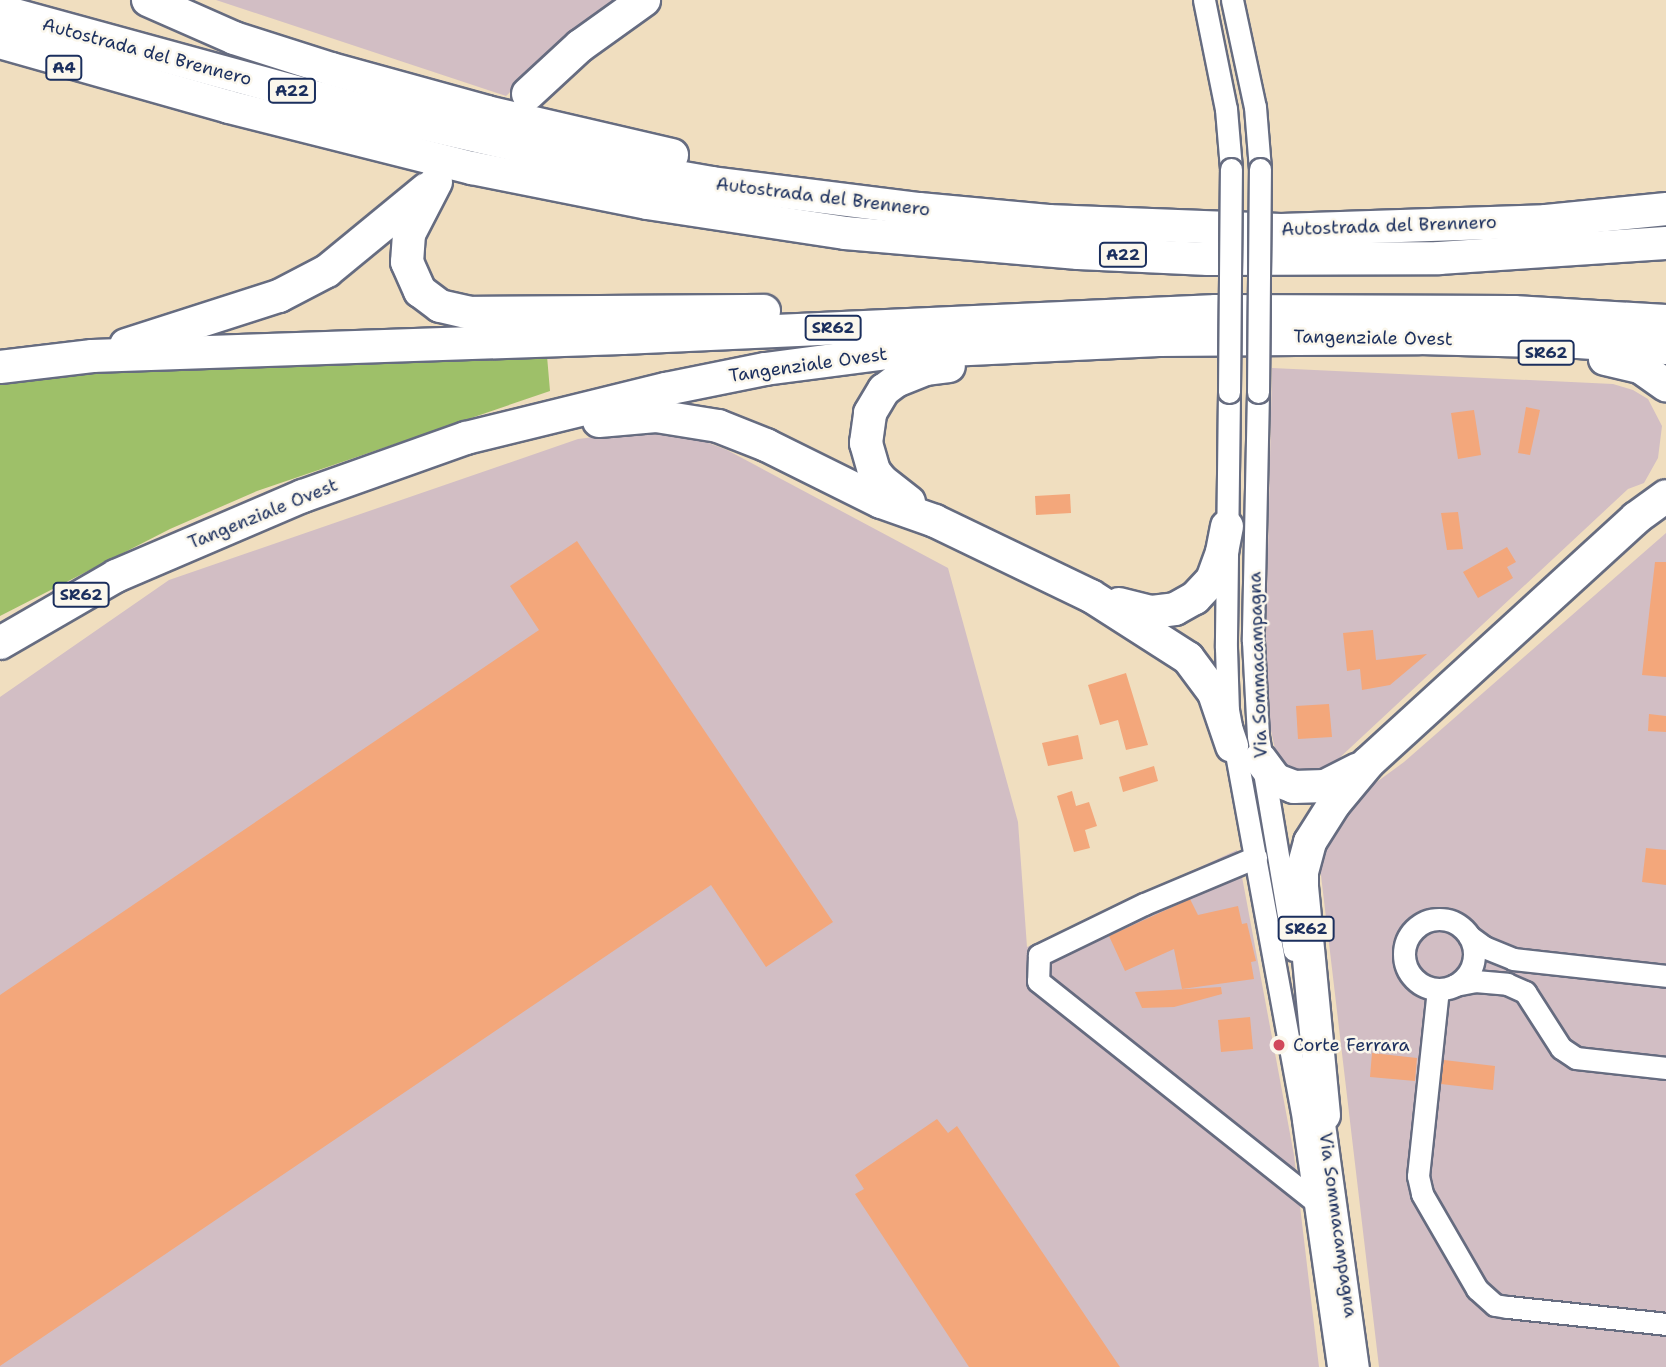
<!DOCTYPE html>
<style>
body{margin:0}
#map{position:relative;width:1666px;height:1367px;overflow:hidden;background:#f0debf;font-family:"Shantell Sans",sans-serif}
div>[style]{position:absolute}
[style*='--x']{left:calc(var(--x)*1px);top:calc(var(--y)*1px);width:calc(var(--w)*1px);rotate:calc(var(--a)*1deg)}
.industrial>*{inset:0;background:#d2bec4}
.green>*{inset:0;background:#9ec069}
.building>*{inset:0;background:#f3a77b}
.roads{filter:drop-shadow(2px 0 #666c80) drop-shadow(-2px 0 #666c80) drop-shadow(0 2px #666c80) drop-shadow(0 -2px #666c80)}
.minor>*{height:21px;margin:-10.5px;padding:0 10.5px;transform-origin:10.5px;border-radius:10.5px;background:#fff}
.minor>.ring{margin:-10.5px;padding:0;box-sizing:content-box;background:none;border:21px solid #fff;border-radius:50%}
.highway>*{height:32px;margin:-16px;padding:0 16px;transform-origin:16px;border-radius:16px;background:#fff}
.bridges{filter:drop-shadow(2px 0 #666c80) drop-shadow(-2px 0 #666c80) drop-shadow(0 2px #666c80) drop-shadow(0 -2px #666c80)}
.minor-bridge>*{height:21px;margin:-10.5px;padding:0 10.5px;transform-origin:10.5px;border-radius:10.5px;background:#fff}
.dots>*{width:19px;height:19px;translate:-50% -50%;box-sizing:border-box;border:4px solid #fbf7ec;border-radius:50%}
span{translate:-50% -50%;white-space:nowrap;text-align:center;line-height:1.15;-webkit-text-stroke:5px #fbf7ec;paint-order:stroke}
.shield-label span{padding:2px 5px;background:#fbf7ec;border:2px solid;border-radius:5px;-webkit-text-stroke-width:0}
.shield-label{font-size:16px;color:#1b2f5e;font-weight:700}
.street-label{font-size:18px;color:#1b2f5e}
.poi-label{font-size:18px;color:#1b2f5e}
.left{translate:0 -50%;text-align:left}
</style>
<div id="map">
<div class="industrial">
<i style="clip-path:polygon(216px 0,615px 0,567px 37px,506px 96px)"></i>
<i style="clip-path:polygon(1272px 368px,1613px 384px,1633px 390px,1648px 399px,1662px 426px,1658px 458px,1644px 483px,1628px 489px,1320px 776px,1289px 770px,1275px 749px,1270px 726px,1266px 639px)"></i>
<i style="clip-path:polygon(635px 432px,682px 433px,727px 450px,948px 568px,1018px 822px,1027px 947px,1237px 850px,1294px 1155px,1319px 1367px,0 1367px,0 697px,169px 580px,578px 439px)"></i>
<i style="clip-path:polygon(1666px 533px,1666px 1367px,1379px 1367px,1320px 867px,1327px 843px,1359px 795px,1404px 762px)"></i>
</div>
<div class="green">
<i style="clip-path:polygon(547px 356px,550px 391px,257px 491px,170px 529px,0 616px,0 379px,146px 370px)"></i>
</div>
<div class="building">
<i style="clip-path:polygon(1526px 407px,1540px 410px,1530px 455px,1518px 453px)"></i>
<i style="clip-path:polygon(1474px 410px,1481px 455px,1458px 459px,1451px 413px)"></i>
<i style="clip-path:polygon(1070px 494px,1071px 513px,1036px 515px,1035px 496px)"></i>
<i style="clip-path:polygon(1458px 512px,1463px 549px,1447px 550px,1441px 513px)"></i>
<i style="clip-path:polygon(577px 541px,833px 922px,766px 967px,711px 885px,0 1366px,0 995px,539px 630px,510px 586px)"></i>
<i style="clip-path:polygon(1507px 547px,1516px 562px,1507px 567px,1513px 578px,1478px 598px,1463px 572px)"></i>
<i style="clip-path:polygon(1655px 562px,1666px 562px,1666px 677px,1642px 675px)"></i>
<i style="clip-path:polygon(1373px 630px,1376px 660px,1427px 654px,1390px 685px,1362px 690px,1360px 669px,1347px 671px,1343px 633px)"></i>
<i style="clip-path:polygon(1126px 673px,1148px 745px,1126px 750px,1118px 720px,1100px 725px,1088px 685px)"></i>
<i style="clip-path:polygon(1329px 704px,1332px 737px,1298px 739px,1296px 706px)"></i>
<i style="clip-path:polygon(1649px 714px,1666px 716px,1666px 732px,1648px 731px)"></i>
<i style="clip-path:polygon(1078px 735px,1083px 759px,1048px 766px,1042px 743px)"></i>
<i style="clip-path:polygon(1154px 766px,1158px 781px,1123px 792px,1119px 777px)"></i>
<i style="clip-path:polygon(1072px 791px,1076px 806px,1089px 802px,1097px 826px,1085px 830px,1090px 848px,1074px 852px,1057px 796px)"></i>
<i style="clip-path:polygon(1646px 848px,1666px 850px,1666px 885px,1642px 882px)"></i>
<i style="clip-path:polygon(1190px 899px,1198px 915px,1238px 906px,1242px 924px,1247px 923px,1256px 961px,1251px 962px,1254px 979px,1182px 989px,1174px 949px,1125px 971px,1109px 936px)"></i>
<i style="clip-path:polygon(1221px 987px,1222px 994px,1174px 1007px,1142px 1008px,1135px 992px)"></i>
<i style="clip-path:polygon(1250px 1017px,1253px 1049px,1221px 1052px,1218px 1020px)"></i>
<i style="clip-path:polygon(1372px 1053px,1417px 1058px,1415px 1081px,1370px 1077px)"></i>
<i style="clip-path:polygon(1444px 1060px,1495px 1066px,1493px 1090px,1441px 1084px)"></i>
<i style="clip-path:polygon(937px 1119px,948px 1133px,957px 1126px,1120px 1367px,969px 1367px,855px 1194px,864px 1189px,855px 1175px)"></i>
</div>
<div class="roads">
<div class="minor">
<i style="--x:1204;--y:0;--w:111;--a:78.6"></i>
<i style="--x:1226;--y:109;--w:60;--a:85.2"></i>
<i style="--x:1232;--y:0;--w:109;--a:77.9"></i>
<i style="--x:1255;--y:107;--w:62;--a:85.4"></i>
<i style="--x:1229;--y:392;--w:256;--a:90.7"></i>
<i style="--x:1226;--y:648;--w:62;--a:88.2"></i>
<i style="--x:1228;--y:710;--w:417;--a:79.6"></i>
<i style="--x:1303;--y:1120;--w:249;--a:81.9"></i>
<i style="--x:1258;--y:392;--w:249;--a:91.2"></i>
<i style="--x:1253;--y:641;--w:95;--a:87"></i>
<i style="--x:1258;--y:736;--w:217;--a:80.5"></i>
<i style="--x:1256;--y:857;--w:121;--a:157.2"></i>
<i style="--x:1144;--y:904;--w:117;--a:154.1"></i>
<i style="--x:1039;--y:955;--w:26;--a:92"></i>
<i style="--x:1038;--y:981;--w:354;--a:38.5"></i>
<i class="ring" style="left:1404px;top:919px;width:49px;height:49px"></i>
<i style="--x:1469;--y:936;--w:19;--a:36"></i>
<i style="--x:1484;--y:947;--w:31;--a:22"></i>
<i style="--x:1513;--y:959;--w:154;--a:6.3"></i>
<i style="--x:1455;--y:985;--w:20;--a:-11"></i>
<i style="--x:1475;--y:981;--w:32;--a:5"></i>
<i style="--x:1507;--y:984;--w:20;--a:24"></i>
<i style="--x:1525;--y:992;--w:67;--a:57.3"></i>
<i style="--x:1561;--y:1048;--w:18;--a:34"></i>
<i style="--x:1576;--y:1058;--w:91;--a:6.3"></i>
<i style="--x:1438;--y:989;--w:188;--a:96.1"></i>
<i style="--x:1418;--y:1176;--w:18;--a:77"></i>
<i style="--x:1422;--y:1194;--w:110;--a:59.9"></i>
<i style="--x:1477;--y:1289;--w:24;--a:42"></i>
<i style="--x:1495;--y:1305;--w:13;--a:9"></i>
<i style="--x:1508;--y:1307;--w:159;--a:6.1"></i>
<i style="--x:1321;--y:1102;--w:268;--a:82.1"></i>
</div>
<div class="highway">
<i style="--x:148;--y:0;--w:94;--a:23.8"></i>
<i style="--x:234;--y:38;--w:102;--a:17.7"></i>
<i style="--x:331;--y:69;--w:162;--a:15.4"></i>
<i style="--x:487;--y:112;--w:190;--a:13.1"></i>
<i style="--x:0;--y:11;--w:376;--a:15.3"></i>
<i style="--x:363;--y:110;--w:229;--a:12.9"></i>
<i style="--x:586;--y:161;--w:128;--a:9.9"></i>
<i style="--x:712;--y:183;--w:209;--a:7.2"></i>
<i style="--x:919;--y:209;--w:130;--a:5.3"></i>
<i style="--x:1048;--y:221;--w:233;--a:2.2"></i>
<i style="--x:1281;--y:230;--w:265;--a:-1.9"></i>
<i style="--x:1546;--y:221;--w:121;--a:-5.7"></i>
<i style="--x:0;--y:42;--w:238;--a:15.8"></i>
<i style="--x:229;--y:107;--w:251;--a:14.1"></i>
<i style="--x:472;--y:168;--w:178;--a:11.3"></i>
<i style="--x:647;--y:203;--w:200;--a:8.6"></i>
<i style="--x:845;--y:233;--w:234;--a:4.9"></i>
<i style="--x:1078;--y:253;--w:130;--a:2.6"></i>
<i style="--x:1208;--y:259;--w:231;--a:-0.2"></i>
<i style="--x:1439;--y:258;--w:227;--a:-3.8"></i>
<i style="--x:528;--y:94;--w:71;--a:-42.7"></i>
<i style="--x:580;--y:46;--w:79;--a:-35.7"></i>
<i style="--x:436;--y:182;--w:59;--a:117.4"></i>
<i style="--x:409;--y:234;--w:28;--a:94"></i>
<i style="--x:407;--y:262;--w:32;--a:66"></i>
<i style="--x:420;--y:291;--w:25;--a:37"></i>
<i style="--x:440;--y:306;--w:32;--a:13"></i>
<i style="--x:471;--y:313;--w:293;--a:-0.4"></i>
<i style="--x:126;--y:345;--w:161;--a:-17.8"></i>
<i style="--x:279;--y:296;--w:54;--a:-27.5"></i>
<i style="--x:327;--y:271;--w:129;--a:-39.4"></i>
<i style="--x:1605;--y:359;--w:36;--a:13"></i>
<i style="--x:1640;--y:367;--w:32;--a:35"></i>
<i style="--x:0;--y:367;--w:93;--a:-6.8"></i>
<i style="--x:92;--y:356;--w:530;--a:-1.95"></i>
<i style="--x:622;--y:338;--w:595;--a:-2.6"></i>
<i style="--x:1216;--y:311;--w:298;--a:0.2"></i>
<i style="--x:1514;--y:312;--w:152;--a:3.4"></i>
<i style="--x:599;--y:421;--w:57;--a:-5"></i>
<i style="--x:656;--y:416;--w:63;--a:9.2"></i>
<i style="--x:718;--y:426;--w:52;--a:21.6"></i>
<i style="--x:766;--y:445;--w:128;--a:26.4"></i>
<i style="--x:881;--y:502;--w:57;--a:19.4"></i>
<i style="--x:935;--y:521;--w:173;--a:25.7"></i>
<i style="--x:1091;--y:596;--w:115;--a:32.6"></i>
<i style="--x:1188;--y:658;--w:44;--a:53.4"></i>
<i style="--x:1214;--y:693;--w:56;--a:71.2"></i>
<i style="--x:909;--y:502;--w:34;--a:-142"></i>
<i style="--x:882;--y:481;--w:13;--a:-129"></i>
<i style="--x:874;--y:471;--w:29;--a:-106"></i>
<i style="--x:866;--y:443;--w:30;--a:-82"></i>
<i style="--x:870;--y:413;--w:27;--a:-59"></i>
<i style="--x:884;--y:390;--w:15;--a:-37"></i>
<i style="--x:896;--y:381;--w:31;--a:-22"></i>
<i style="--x:925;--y:369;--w:24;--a:-7"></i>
<i style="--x:1119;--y:604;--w:34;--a:14"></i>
<i style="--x:1152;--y:612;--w:23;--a:-7"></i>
<i style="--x:1175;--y:609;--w:23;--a:-29"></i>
<i style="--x:1195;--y:598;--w:25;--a:-47"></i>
<i style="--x:1212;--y:580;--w:30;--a:-70"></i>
<i style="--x:1222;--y:552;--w:26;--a:-79"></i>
<i style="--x:0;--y:643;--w:134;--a:-30"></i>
<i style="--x:116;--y:576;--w:203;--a:-23.2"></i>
<i style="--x:303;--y:496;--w:173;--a:-19.6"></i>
<i style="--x:466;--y:438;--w:206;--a:-13.8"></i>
<i style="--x:666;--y:389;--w:101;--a:-11.4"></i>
<i style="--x:765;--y:369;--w:122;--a:-7.5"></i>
<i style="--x:886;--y:353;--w:273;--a:-2.7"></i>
<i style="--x:1159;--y:340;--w:260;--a:-0.4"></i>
<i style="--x:1419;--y:338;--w:159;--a:1.4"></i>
<i style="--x:1578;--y:342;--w:88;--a:3.9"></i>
<i style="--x:1260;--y:759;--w:26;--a:53"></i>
<i style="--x:1276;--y:780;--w:19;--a:21"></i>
<i style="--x:1294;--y:787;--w:31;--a:-2"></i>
<i style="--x:1325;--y:786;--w:37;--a:-27"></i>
<i style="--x:1324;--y:1115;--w:228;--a:-95.5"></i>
<i style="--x:1302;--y:888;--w:16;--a:-90"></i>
<i style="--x:1302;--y:872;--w:31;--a:-75"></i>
<i style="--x:1310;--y:842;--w:45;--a:-57.7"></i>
<i style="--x:1334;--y:804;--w:53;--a:-50.3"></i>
<i style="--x:1368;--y:763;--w:363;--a:-42.4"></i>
<i style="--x:1636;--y:518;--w:37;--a:-36"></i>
</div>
</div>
<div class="bridges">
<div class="minor-bridge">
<i style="--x:1229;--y:392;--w:223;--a:-89.5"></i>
<i style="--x:1258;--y:392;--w:223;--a:-89.5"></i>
</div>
</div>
<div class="dots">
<i style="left:1279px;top:1045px;background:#d1495b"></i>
</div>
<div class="shield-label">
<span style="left:64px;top:68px">A4</span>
<span style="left:292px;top:91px">A22</span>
<span style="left:1123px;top:255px">A22</span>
<span style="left:833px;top:328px">SR62</span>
<span style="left:1546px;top:353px">SR62</span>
<span style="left:81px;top:595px">SR62</span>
<span style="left:1306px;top:929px">SR62</span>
</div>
<div class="street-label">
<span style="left:147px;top:52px;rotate:15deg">Autostrada del Brennero</span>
<span style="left:823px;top:197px;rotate:7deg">Autostrada del Brennero</span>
<span style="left:1389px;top:226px;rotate:-2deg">Autostrada del Brennero</span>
<span style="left:1373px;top:338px;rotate:1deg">Tangenziale Ovest</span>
<span style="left:808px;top:365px;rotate:-8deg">Tangenziale Ovest</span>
<span style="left:263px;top:514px;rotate:-22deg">Tangenziale Ovest</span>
<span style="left:1258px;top:665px;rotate:-92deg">Via Sommacampagna</span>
<span style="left:1338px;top:1225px;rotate:82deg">Via Sommacampagna</span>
</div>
<div class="poi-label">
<span class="left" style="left:1293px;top:1045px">Corte Ferrara</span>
</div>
</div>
